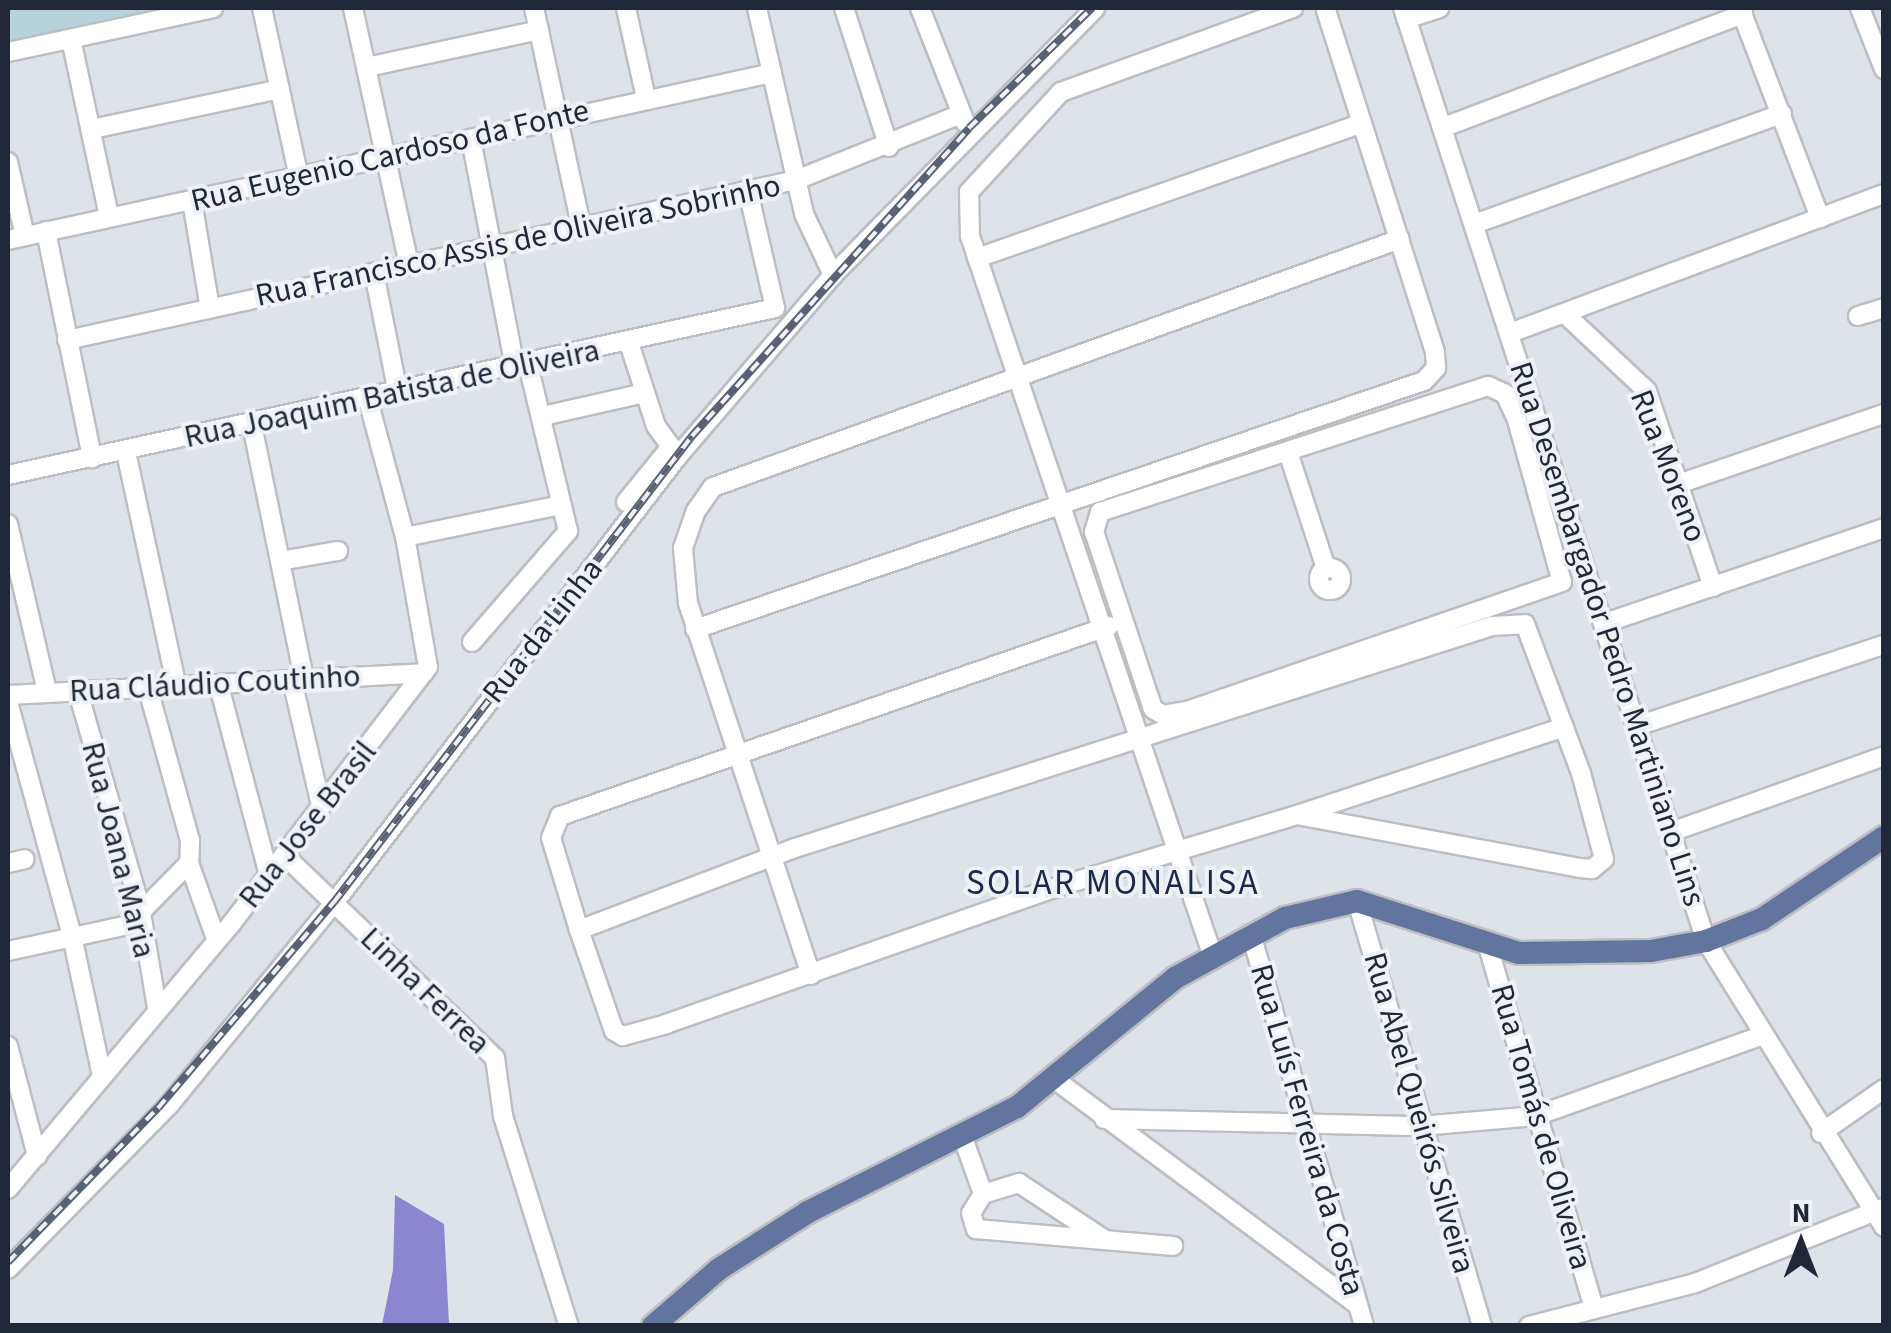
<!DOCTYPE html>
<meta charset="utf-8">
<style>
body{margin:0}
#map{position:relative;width:1891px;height:1333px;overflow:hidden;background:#dde3e9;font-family:"Source Sans 3",sans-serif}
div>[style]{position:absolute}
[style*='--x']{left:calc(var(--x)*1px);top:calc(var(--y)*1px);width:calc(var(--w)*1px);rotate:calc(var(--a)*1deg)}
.green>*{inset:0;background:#b6d3db}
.water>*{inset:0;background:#8c85cf}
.roads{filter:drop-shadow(2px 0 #bcbec3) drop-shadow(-2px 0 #bcbec3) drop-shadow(0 2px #bcbec3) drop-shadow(0 -2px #bcbec3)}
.minor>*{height:18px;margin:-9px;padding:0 9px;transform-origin:9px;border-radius:9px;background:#fff}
.minor>.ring{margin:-9px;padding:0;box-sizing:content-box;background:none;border:18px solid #fff;border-radius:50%}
.major>*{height:22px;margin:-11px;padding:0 11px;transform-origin:11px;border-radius:11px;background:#62759f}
.rail>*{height:8px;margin-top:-4px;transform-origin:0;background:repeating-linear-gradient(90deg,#eef2f6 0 11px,#596275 0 22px);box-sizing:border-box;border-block:2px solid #596275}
span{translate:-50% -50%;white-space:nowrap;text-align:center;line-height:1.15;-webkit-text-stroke:8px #eef2f6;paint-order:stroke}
.street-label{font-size:32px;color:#1f2738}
.neighbourhood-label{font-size:35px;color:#1c294a;letter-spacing:2.5px}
.frame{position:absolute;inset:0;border:10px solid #1f2738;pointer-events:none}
.north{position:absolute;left:1751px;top:1193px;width:100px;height:100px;-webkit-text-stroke:8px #eef2f6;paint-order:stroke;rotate:0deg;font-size:28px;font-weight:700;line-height:40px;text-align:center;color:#1f2738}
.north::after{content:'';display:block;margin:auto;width:35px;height:45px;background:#1f2738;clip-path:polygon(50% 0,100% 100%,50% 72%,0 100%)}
</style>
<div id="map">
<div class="green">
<i style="clip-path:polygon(8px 8px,189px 8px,8px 48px)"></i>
</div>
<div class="water">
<i style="clip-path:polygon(395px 1195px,444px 1224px,449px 1325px,382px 1325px,393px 1270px)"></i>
</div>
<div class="roads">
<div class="minor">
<i style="--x:262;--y:8;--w:174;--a:77.7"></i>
<i style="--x:353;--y:8;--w:262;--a:77.7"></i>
<i style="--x:534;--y:8;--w:222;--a:77.8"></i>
<i style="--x:626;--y:8;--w:92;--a:77.5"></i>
<i style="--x:757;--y:8;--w:211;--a:77.1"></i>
<i style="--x:804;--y:214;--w:68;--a:64.6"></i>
<i style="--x:844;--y:8;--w:146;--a:72.1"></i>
<i style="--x:920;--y:8;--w:123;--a:68.5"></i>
<i style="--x:1403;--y:8;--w:981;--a:72.01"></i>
<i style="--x:1706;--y:941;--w:337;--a:58.1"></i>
<i style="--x:1740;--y:8;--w:225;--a:69.1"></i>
<i style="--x:1860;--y:8;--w:66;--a:68.5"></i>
<i style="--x:1406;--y:19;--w:35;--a:-18"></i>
<i style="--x:71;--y:39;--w:182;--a:77.9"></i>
<i style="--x:8;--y:52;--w:210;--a:-12.1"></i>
<i style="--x:367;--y:67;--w:176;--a:-12.1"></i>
<i style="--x:1444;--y:127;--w:320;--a:-20.7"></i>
<i style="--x:92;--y:129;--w:192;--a:-12"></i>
<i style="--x:471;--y:139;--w:232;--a:79.1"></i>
<i style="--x:8;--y:162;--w:76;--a:77.1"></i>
<i style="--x:192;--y:201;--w:109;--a:80.5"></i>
<i style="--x:1477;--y:223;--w:324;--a:-19.7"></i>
<i style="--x:46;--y:231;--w:232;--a:78.5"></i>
<i style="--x:8;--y:240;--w:782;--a:-12.33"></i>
<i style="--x:977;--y:258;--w:408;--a:-19.3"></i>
<i style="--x:374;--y:273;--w:122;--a:78.7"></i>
<i style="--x:1565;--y:314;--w:112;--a:43.2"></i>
<i style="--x:1647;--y:391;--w:207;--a:71.4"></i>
<i style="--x:1858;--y:316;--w:27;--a:-17"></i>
<i style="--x:1510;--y:333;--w:399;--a:-20.4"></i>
<i style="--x:67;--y:340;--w:746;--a:-12.38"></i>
<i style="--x:796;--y:180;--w:178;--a:-21.8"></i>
<i style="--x:629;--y:343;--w:87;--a:72"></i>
<i style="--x:656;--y:426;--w:37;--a:54"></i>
<i style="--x:1488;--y:386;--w:19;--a:25"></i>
<i style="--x:1505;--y:394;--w:29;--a:65"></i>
<i style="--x:1517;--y:420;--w:168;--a:74.5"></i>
<i style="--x:1562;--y:582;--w:392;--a:161"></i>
<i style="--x:1191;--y:710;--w:28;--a:170"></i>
<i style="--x:1163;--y:715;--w:12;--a:-149"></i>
<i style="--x:1153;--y:709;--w:187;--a:-108.4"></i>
<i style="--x:1094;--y:532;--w:21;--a:-73"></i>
<i style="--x:1100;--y:512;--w:408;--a:-18"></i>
<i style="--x:543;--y:416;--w:104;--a:-12.8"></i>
<i style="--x:252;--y:425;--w:259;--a:78.4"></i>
<i style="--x:126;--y:452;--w:240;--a:77.8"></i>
<i style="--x:1288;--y:452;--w:122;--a:71.9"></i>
<i style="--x:8;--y:475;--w:785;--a:-12.28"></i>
<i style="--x:775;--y:308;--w:120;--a:-103"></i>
<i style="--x:1678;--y:484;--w:218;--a:-18.8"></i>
<i style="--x:626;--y:502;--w:68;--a:-50.9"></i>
<i style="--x:8;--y:524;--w:172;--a:76.9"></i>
<i style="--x:405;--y:537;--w:159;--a:-11.6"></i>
<i style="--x:280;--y:561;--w:59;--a:-9.8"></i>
<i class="ring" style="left:1319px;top:568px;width:4px;height:4px"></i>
<i style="--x:1605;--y:623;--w:295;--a:-18.8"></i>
<i style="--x:695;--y:629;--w:770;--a:-18.79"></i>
<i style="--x:1424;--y:381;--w:18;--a:-47"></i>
<i style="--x:1436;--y:368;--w:16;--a:-94"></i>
<i style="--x:1435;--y:352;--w:361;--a:-107.7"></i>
<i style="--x:472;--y:642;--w:147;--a:-49.1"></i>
<i style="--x:568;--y:531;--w:172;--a:-103.5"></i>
<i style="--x:292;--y:680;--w:129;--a:77"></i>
<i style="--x:219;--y:686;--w:196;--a:75.2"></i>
<i style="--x:148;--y:689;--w:157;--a:74.5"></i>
<i style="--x:190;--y:840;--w:23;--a:92"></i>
<i style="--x:189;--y:863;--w:81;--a:70.4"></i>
<i style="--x:78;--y:692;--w:224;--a:73.9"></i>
<i style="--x:140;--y:907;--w:101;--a:80.4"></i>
<i style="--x:8;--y:695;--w:416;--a:-3"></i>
<i style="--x:8;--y:702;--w:243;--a:74.7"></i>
<i style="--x:72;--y:936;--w:143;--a:77.9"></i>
<i style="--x:1637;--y:726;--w:260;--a:-18.2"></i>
<i style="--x:1297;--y:815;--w:281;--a:-18.2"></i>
<i style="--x:1671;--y:832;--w:226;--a:-19.6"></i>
<i style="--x:284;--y:855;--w:293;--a:43.9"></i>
<i style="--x:495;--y:1058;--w:59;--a:82.1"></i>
<i style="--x:503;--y:1116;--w:220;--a:72.6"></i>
<i style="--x:8;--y:863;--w:17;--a:-13"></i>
<i style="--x:1357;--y:901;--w:443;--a:73.6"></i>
<i style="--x:579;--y:930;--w:228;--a:-20.8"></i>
<i style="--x:792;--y:849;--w:735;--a:-17.67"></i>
<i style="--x:1492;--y:626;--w:33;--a:-3"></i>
<i style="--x:1525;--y:624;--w:159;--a:69.4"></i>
<i style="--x:1581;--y:773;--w:89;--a:75"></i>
<i style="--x:1604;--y:859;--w:16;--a:140"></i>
<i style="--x:1592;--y:869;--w:12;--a:-175"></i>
<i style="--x:1580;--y:868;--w:288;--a:-169.4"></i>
<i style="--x:1297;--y:815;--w:247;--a:163.3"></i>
<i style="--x:1060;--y:886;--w:417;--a:160.7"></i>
<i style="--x:667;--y:1024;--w:46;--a:164.7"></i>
<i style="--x:623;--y:1036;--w:10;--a:-151"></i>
<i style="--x:614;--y:1031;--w:107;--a:-109.1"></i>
<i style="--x:579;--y:930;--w:96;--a:-106.9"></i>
<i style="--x:551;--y:838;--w:24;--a:-68"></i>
<i style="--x:560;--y:816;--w:581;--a:-19.09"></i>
<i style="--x:1251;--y:934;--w:408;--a:73.9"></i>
<i style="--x:1488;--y:946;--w:377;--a:73.7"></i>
<i style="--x:8;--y:951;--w:123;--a:-12.2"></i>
<i style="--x:128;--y:925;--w:87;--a:-45.5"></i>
<i style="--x:1212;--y:954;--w:758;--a:-108.63"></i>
<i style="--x:970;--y:236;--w:44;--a:-91.3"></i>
<i style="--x:969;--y:192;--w:136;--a:-47.4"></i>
<i style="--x:1061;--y:92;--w:247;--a:-19.9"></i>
<i style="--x:811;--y:975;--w:391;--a:-108.3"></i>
<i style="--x:688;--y:604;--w:56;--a:-95.1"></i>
<i style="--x:683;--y:548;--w:39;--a:-71"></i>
<i style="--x:696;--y:511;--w:29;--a:-55"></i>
<i style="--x:713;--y:487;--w:730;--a:-19.85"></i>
<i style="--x:8;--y:1046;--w:114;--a:75.2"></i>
<i style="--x:1053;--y:1078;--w:380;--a:36.7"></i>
<i style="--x:1104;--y:1119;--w:317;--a:1.3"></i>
<i style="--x:1421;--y:1126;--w:115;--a:-5"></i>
<i style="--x:1536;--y:1116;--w:241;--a:-19.6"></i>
<i style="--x:1821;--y:1133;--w:77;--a:-34.9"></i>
<i style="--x:963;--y:1138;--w:59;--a:70.3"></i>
<i style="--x:983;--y:1194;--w:22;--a:122"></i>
<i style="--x:971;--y:1213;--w:17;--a:73"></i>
<i style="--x:976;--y:1229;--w:198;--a:4.9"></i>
<i style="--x:8;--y:1189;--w:348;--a:-49.9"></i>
<i style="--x:232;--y:923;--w:322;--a:-52.6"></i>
<i style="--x:428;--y:667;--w:132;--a:-100"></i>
<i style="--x:405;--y:537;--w:142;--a:-105.1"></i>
<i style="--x:983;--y:1194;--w:38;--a:-17"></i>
<i style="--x:1019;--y:1183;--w:103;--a:33.5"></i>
<i style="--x:8;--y:1269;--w:231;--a:-45.5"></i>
<i style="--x:170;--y:1104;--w:259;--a:-50.8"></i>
<i style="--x:334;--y:903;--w:564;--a:-52.42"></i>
<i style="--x:678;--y:456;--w:238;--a:-49.4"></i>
<i style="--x:833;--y:275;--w:374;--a:-45.5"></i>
<i style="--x:1529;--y:1326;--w:171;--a:-14.5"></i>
<i style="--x:1695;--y:1283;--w:202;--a:-21.7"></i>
</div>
<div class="major">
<i style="--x:653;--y:1326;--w:87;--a:-40.8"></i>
<i style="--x:719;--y:1269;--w:106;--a:-32.6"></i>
<i style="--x:808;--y:1212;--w:234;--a:-26.7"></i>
<i style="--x:1017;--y:1107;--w:204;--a:-39.2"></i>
<i style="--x:1175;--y:978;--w:125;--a:-28.6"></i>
<i style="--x:1285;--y:918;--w:74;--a:-13.3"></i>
<i style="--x:1357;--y:901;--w:170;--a:17.8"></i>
<i style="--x:1519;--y:953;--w:132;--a:-0.9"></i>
<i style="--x:1651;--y:951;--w:56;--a:-10.3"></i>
<i style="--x:1706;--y:941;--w:60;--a:-21.4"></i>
<i style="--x:1762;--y:919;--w:147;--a:-33.9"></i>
</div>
</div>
<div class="rail">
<i style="--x:8;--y:1262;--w:215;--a:-45.8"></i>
<i style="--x:158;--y:1108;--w:271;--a:-49.5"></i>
<i style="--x:334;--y:902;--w:588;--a:-52.47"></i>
<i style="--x:692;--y:436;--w:414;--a:-48"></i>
<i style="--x:969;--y:128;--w:172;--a:-44.3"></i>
</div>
<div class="street-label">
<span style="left:390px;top:156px;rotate:-13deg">Rua Eugenio Cardoso da Fonte</span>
<span style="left:518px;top:241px;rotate:-12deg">Rua Francisco Assis de Oliveira Sobrinho</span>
<span style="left:392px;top:394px;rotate:-12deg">Rua Joaquim Batista de Oliveira</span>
<span style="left:1668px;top:466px;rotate:69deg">Rua Moreno</span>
<span style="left:543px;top:631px;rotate:-52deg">Rua da Linha</span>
<span style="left:1607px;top:634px;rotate:72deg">Rua Desembargador Pedro Martiniano Lins</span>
<span style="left:215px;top:684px;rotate:-3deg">Rua Cláudio Coutinho</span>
<span style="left:308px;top:825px;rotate:-52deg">Rua Jose Brasil</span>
<span style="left:118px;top:850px;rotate:76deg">Rua Joana Maria</span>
<span style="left:425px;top:991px;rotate:44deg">Linha Ferrea</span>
<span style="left:1419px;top:1113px;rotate:74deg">Rua Abel Queirós Silveira</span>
<span style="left:1541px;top:1127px;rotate:74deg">Rua Tomás de Oliveira</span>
<span style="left:1307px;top:1130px;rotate:74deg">Rua Luís Ferreira da Costa</span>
</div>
<div class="neighbourhood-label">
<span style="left:1113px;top:883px">SOLAR MONALISA</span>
</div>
<div class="frame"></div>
<div class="north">N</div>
</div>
